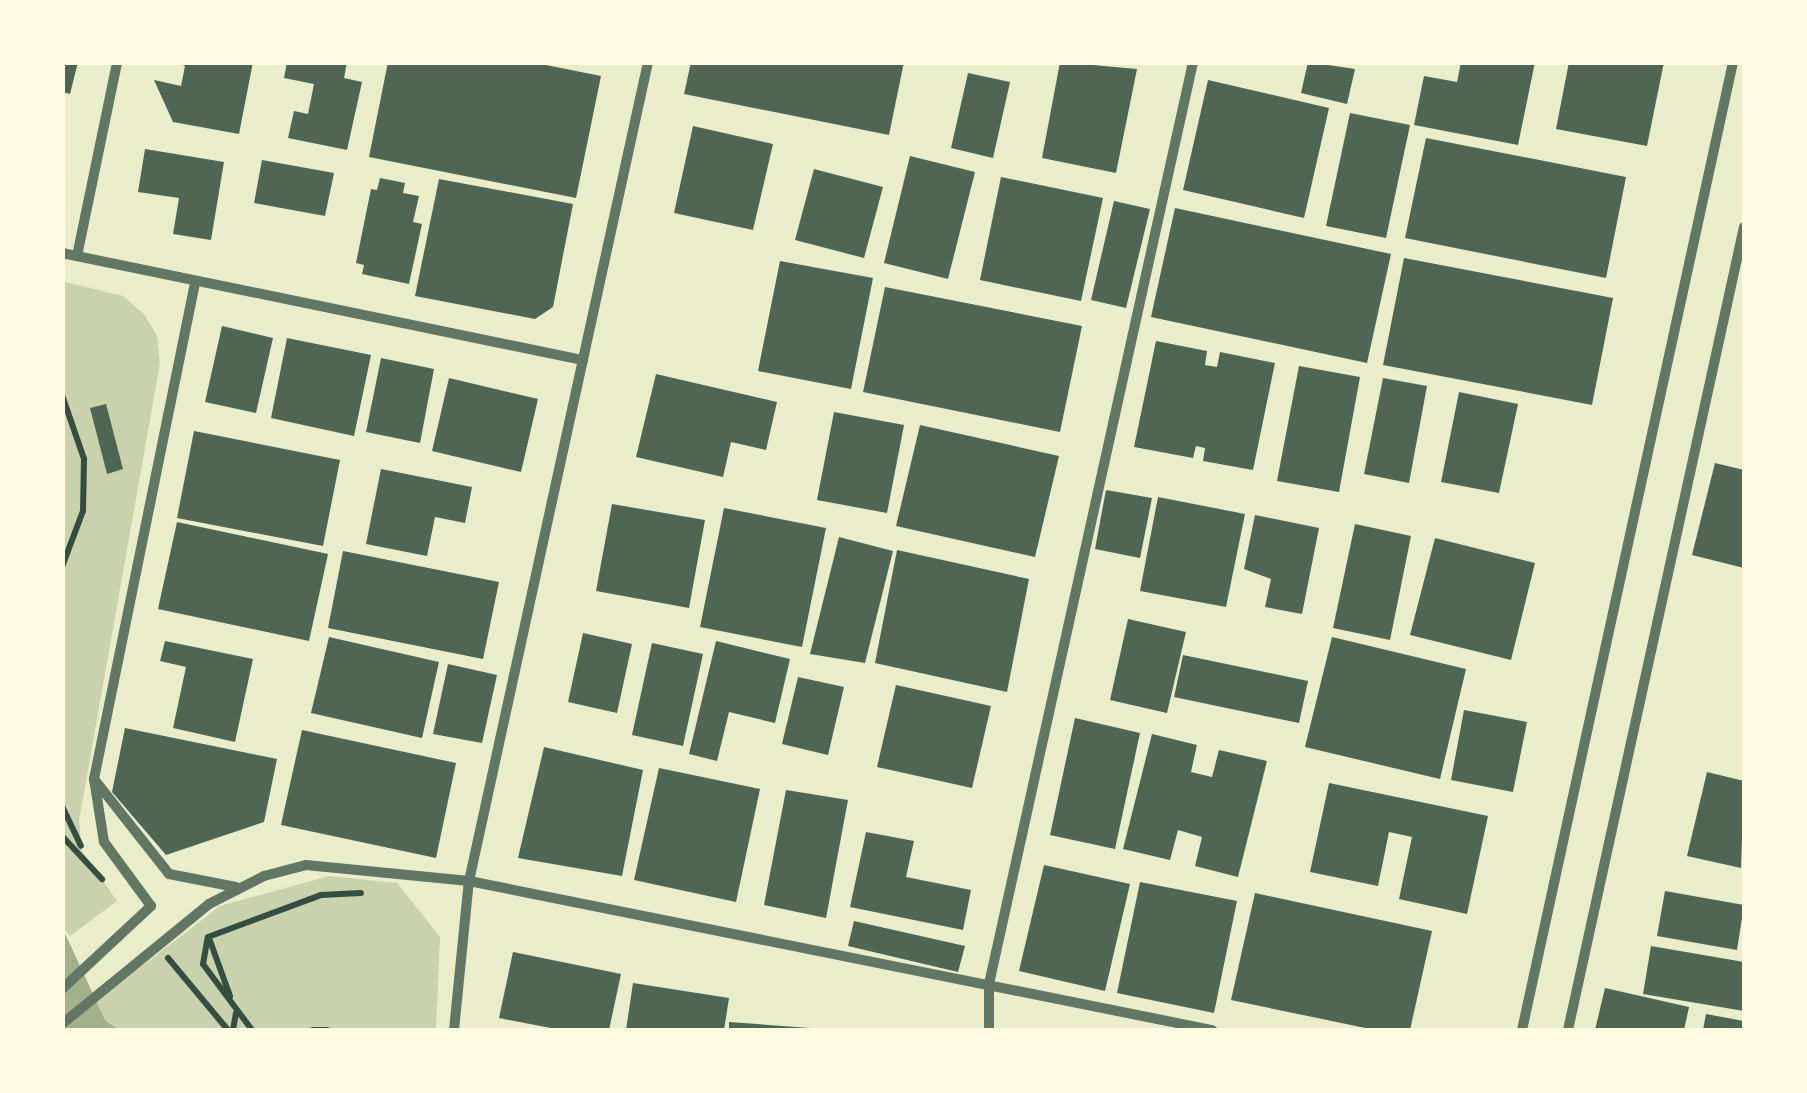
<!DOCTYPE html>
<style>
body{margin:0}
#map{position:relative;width:1807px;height:1093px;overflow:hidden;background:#e9edc9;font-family:Lato,sans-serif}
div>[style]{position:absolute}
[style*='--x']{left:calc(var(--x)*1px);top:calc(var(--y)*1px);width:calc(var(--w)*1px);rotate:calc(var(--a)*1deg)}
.green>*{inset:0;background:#cad2ad}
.water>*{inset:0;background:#a3b18a}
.building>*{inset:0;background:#4f6655}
.path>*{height:6px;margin:-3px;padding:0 3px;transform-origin:3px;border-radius:3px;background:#344e41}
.minor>*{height:10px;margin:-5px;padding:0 5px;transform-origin:5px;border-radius:5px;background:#617663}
span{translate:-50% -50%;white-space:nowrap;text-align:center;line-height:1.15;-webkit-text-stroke:8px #fefae0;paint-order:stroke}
.frame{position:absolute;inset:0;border:65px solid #fefae0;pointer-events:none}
</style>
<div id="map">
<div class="green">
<i style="clip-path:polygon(62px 281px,123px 296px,144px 314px,157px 336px,160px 363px,79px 821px,82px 851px,117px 901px,70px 936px,62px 927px)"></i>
<i style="clip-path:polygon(329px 876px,397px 883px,440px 937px,436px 1030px,119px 1030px,105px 1020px,95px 1002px,220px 906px)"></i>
</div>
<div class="water">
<i style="clip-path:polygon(62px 927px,105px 1020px,119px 1030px,63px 1030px)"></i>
</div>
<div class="building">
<i style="clip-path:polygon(62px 62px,78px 62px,70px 94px,62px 92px)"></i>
<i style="clip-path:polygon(177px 62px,253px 62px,239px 134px,173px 122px,154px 80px,181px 86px,185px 66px)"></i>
<i style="clip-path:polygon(287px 62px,347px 62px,344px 78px,362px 82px,347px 150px,288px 138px,294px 111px,308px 114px,314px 84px,284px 78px)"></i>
<i style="clip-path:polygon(388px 62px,531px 62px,601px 76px,576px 198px,369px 157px)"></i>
<i style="clip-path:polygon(691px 62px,904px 62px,889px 135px,684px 94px)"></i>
<i style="clip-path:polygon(1060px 62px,1137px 69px,1116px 173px,1042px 158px)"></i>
<i style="clip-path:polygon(1308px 62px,1355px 69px,1347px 104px,1301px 93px)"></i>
<i style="clip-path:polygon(1461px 62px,1535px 62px,1518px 145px,1414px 125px,1424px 76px,1457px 82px)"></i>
<i style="clip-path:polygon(1569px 62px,1664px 62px,1647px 146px,1556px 129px)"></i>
<i style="clip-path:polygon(968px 73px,1010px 82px,993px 158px,951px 148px)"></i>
<i style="clip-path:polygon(1208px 80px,1329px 108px,1304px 218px,1183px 190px)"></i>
<i style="clip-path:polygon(1350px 113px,1410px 125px,1386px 238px,1326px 226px)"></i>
<i style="clip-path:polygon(693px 126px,773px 144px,753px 230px,674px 213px)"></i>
<i style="clip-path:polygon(1426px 138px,1626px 177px,1606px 278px,1405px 238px)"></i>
<i style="clip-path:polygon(145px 149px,224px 162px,211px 240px,173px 234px,179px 198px,138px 192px)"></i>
<i style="clip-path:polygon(910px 156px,975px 172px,948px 279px,884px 263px)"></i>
<i style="clip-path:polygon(262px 160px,334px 173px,325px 216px,254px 203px)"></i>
<i style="clip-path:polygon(814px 169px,883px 187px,864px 258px,795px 240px)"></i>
<i style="clip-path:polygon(1001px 177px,1103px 198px,1081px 301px,980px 280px)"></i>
<i style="clip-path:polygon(380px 178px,405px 183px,403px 193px,419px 196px,413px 222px,422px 224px,409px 284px,362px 274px,364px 265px,356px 263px,371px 189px,377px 190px)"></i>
<i style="clip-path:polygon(439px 179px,573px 204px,553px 307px,535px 319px,415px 296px)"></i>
<i style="clip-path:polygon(1114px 201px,1150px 209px,1126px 308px,1091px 300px)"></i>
<i style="clip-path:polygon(1175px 208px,1391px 254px,1367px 363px,1151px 317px)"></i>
<i style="clip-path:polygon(1404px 258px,1613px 298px,1592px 405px,1383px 365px)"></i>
<i style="clip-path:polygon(780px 261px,873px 278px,851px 389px,758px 371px)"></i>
<i style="clip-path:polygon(885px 287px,1082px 326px,1060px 432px,863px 392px)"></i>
<i style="clip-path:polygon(222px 326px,273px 338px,256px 413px,205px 402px)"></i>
<i style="clip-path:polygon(287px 338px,371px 355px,354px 436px,271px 418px)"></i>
<i style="clip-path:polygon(1156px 341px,1207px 351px,1205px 365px,1217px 367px,1220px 352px,1275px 363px,1253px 470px,1203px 461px,1205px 448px,1196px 446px,1193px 458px,1134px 447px)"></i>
<i style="clip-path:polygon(381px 358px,434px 369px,420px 443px,366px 432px)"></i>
<i style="clip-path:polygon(1299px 366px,1360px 377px,1339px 492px,1277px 481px)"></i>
<i style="clip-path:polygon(656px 374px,777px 402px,766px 450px,731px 442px,723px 477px,636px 457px)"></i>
<i style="clip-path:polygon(449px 378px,538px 399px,521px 472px,432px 451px)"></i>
<i style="clip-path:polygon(1383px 378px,1427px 386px,1409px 483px,1364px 474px)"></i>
<i style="clip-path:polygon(1459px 392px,1518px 404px,1499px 493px,1441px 482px)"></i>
<i style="clip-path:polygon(106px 404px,123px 469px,107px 474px,90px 408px)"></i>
<i style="clip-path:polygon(834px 412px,904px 425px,887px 513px,817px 500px)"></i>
<i style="clip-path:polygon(920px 425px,1059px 456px,1035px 557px,896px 526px)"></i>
<i style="clip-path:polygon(194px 431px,340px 460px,323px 546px,177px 518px)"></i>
<i style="clip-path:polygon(1715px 463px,1744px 470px,1744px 568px,1692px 555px)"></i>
<i style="clip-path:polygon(381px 469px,472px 487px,465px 523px,435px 517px,427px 556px,366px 544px)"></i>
<i style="clip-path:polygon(1106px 490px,1152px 498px,1140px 558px,1095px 549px)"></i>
<i style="clip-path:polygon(1158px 497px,1245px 514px,1226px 607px,1140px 591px)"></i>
<i style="clip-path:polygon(612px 504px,705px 520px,689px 608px,596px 591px)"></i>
<i style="clip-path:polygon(724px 508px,826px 528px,802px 647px,700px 627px)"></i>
<i style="clip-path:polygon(1255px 515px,1319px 528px,1302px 614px,1265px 607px,1271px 579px,1244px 569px)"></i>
<i style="clip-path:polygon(177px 522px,328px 554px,309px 641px,158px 609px)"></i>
<i style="clip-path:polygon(1355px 524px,1411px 536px,1390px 640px,1333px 628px)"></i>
<i style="clip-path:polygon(839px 537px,893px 551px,865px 663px,810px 654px)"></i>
<i style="clip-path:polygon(1435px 538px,1535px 563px,1511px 660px,1410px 635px)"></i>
<i style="clip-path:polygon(897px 550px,1029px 579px,1007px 692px,875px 663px)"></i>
<i style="clip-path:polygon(343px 551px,499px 582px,483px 659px,328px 628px)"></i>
<i style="clip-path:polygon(1128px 619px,1186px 632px,1167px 713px,1110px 700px)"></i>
<i style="clip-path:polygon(583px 633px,632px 644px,617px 713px,568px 702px)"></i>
<i style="clip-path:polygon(329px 637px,439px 662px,422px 738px,311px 713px)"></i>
<i style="clip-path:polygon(1332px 637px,1466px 669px,1440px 779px,1305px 747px)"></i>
<i style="clip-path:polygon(165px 641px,253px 659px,235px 742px,173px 728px,186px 667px,160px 661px)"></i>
<i style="clip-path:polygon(716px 641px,790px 659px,775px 723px,729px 712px,717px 761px,689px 754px)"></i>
<i style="clip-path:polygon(652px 643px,703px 654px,683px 746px,632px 735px)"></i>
<i style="clip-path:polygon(1183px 655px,1308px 681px,1299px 723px,1174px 697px)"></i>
<i style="clip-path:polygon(448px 664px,497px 675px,482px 743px,433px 734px)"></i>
<i style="clip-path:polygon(798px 677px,844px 687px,828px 755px,782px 744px)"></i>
<i style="clip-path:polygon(896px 685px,991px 706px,972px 788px,877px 767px)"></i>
<i style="clip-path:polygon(1464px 710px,1527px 722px,1513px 792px,1451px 780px)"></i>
<i style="clip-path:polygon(1075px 718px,1140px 733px,1115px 849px,1050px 835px)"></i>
<i style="clip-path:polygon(125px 728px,277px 759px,264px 822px,166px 855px,112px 792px)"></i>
<i style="clip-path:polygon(302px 730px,456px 763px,436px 858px,281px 825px)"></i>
<i style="clip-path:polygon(1152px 734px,1197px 745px,1191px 772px,1212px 777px,1219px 750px,1267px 761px,1238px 877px,1195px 866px,1202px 837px,1178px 830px,1170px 860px,1123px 849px)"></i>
<i style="clip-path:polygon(544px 747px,643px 770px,622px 876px,518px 858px)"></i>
<i style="clip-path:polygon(659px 768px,760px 789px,736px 902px,634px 880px)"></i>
<i style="clip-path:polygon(1707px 772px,1744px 781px,1741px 868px,1687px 856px)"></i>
<i style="clip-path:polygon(1329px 783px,1488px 816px,1467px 914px,1399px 899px,1412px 837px,1389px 832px,1378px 886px,1310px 872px)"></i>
<i style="clip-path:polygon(786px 790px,848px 800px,826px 918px,764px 905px)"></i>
<i style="clip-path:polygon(866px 832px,914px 841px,906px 877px,971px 890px,963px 930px,850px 907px)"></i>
<i style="clip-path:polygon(1044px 865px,1130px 884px,1105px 991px,1019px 971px)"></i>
<i style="clip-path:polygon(1140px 882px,1237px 901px,1214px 1013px,1117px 993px)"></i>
<i style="clip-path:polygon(1665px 891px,1744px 905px,1737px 950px,1657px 936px)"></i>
<i style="clip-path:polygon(1255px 893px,1432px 931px,1410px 1030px,1375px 1030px,1231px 1000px)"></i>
<i style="clip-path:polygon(854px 921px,965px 946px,958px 972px,848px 946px)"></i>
<i style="clip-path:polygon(1651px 946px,1744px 962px,1744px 1011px,1643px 994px)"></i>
<i style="clip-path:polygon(513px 952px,621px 974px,609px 1030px,561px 1030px,499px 1018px)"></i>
<i style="clip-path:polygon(633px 983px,729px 998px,724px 1030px,626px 1030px)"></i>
<i style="clip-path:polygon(1605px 988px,1689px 1007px,1684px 1030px,1595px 1030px)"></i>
<i style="clip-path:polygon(1706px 1014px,1744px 1021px,1744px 1030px,1703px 1030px)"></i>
<i style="clip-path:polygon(729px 1022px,810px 1028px,810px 1030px,729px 1030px)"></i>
</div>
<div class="path">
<i style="--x:62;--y:395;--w:68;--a:71"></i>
<i style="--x:84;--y:459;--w:52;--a:91.1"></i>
<i style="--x:83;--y:511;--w:60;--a:110.6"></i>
<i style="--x:62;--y:806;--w:44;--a:64.6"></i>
<i style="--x:62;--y:836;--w:59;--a:47.1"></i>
<i style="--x:209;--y:938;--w:62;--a:70.1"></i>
<i style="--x:168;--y:958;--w:94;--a:50.2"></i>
<i style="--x:233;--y:1030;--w:17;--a:-80"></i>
<i style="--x:252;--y:1030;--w:82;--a:-126.6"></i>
<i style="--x:203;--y:964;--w:27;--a:-80"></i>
<i style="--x:208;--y:937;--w:121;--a:-20.4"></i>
<i style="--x:321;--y:895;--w:40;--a:-2.9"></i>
<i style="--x:313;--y:1030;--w:14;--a:0"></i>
</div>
<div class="minor">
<i style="--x:62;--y:253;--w:532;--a:11.61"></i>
<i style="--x:77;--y:256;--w:198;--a:-78.3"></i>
<i style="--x:94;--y:779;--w:121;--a:51.7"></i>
<i style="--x:169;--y:874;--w:68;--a:11"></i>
<i style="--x:62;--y:989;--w:122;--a:-43"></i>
<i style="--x:151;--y:906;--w:79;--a:-126.3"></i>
<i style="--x:104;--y:842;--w:64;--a:-99"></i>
<i style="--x:94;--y:779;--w:506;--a:-78.49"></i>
<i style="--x:62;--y:1024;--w:190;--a:-39.2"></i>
<i style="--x:209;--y:904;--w:62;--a:-27"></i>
<i style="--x:264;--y:876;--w:43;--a:-14.7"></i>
<i style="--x:306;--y:865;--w:164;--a:5.6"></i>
<i style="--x:469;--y:881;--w:758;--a:11.34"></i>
<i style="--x:454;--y:1030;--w:150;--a:-84.3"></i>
<i style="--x:469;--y:881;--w:838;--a:-77.67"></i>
<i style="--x:989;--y:1030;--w:46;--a:-90"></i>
<i style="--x:989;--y:984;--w:944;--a:-77.52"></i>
<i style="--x:1522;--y:1030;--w:991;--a:-77.7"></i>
<i style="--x:1568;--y:1030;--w:822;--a:-77.64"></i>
</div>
<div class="frame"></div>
</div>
